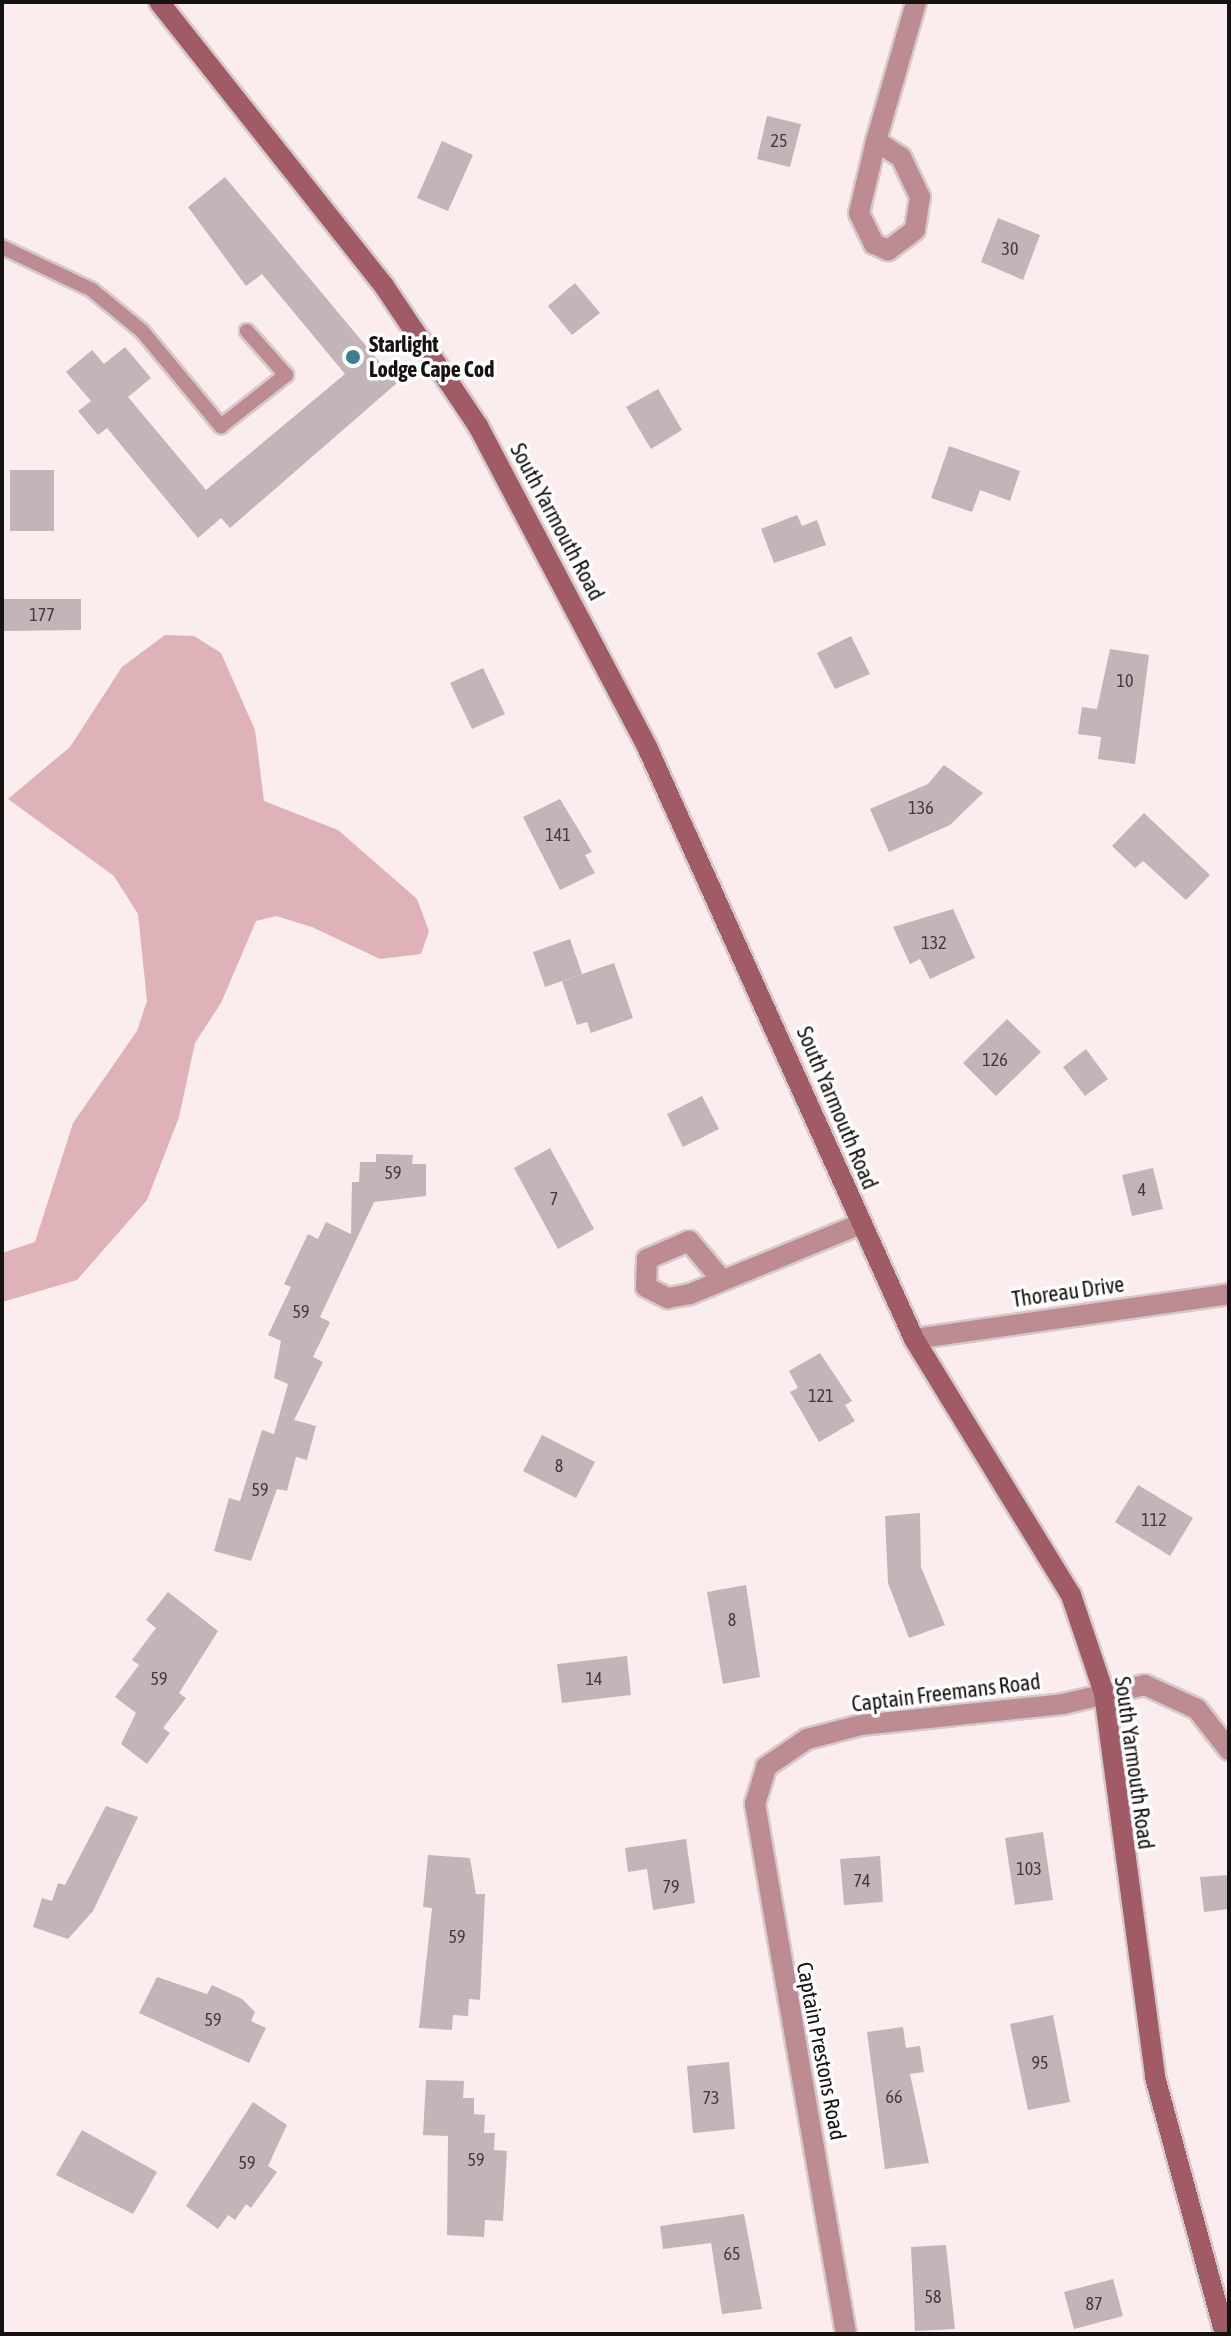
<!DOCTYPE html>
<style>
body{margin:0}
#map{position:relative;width:1231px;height:2336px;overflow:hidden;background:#fbeced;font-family:"Asap Condensed",sans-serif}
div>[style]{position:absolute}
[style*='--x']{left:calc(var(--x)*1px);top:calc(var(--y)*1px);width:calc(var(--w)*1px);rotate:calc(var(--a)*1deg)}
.green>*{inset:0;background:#deb2b8}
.building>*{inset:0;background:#c3b5b7}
.roads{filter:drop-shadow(2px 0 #d7c9ca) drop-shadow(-2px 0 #d7c9ca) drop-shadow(0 2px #d7c9ca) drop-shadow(0 -2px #d7c9ca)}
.lane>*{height:14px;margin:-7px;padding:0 7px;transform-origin:7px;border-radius:7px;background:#bd8c93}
.street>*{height:20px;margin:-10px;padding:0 10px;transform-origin:10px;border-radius:10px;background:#bd8c93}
.secondary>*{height:20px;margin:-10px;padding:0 10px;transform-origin:10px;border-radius:10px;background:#a15b67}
.dots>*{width:22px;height:22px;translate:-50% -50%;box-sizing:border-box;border:4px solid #fff;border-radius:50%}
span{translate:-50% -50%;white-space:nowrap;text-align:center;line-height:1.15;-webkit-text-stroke:7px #fff;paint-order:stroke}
.number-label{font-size:18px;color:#423b3b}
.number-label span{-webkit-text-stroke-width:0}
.poi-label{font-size:22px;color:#171212;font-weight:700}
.left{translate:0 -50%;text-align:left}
.street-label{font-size:22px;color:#171212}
.frame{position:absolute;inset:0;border:4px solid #171212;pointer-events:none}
</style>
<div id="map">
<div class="green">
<i style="clip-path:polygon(165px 635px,194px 636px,221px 653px,255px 730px,264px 801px,338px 830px,417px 899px,429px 931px,421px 954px,380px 959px,312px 927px,276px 916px,256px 921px,221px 1003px,195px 1043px,179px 1117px,147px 1200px,77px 1280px,2px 1302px,2px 1253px,35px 1242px,73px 1123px,137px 1031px,147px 1001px,138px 914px,114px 876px,8px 799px,70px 747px,122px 667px)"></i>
</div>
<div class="building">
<i style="clip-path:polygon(767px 116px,801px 124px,790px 167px,757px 159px)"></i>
<i style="clip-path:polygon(442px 141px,473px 155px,448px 211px,417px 198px)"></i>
<i style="clip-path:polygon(225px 177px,397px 383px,230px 528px,221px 518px,198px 538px,107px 428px,98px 435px,78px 411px,91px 401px,66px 372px,92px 350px,104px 364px,125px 347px,151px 378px,128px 397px,206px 490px,345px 374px,262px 274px,246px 286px,188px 207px)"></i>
<i style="clip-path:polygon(998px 218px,1040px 235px,1023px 280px,981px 262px)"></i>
<i style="clip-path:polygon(575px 283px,600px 313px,572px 335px,548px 306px)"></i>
<i style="clip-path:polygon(658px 389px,682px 430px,651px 449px,626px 407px)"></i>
<i style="clip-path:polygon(949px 446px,1020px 471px,1010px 501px,980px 490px,972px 512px,931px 498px)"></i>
<i style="clip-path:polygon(10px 470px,54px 470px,54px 531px,10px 531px)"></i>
<i style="clip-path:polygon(797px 515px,802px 526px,817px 520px,826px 545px,774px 563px,761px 529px)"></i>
<i style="clip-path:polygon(2px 599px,81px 599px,81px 630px,2px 631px)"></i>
<i style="clip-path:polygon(851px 636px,870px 674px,835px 689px,817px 653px)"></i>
<i style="clip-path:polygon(1110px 649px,1149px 655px,1135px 764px,1098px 759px,1101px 737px,1078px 734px,1082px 707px,1097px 709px)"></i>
<i style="clip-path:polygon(483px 668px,505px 714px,472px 729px,450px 683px)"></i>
<i style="clip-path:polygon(944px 765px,983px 793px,950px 825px,889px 852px,870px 809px,928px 784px)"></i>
<i style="clip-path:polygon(560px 799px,592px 852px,585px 855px,595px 873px,560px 890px,523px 817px)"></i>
<i style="clip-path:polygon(1144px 813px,1210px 875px,1186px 900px,1143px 861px,1135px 868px,1112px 846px)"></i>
<i style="clip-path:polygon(953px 909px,975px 958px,930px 979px,920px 959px,910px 964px,893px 927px)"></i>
<i style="clip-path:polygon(570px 939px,582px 974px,545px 987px,533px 952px)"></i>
<i style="clip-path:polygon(614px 963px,633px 1018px,591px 1033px,587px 1022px,577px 1025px,562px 981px)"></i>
<i style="clip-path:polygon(1007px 1019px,1041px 1052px,996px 1096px,963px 1063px)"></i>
<i style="clip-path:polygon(1086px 1049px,1108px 1079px,1085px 1096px,1063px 1067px)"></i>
<i style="clip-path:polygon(702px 1096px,719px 1129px,683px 1147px,667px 1114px)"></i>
<i style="clip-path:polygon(550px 1148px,594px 1229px,558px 1249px,514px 1168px)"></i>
<i style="clip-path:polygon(376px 1154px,413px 1155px,412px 1164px,426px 1164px,426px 1196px,374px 1202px,320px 1317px,330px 1322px,313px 1357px,323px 1362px,294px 1420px,316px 1426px,307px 1460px,296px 1457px,287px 1491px,277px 1489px,251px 1561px,214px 1551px,229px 1498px,240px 1501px,262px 1430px,274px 1434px,288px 1384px,274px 1378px,281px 1341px,268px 1335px,291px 1287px,284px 1284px,308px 1234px,318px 1239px,326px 1222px,351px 1234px,352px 1182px,359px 1182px,360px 1162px,376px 1162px)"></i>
<i style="clip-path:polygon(1153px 1168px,1163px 1209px,1132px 1216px,1122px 1175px)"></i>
<i style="clip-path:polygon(820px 1353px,852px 1401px,845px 1405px,855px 1421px,819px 1442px,790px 1392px,798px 1388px,789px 1371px)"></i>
<i style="clip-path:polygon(542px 1435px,595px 1462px,576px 1498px,523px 1471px)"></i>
<i style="clip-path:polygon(1138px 1485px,1193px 1518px,1170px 1556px,1115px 1522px)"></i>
<i style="clip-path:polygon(920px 1513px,921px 1567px,945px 1625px,909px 1638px,888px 1583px,885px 1516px)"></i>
<i style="clip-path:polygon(746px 1585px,760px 1677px,723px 1684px,707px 1592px)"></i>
<i style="clip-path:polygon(168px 1592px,218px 1631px,179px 1693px,186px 1698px,163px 1728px,170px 1733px,147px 1764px,121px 1744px,136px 1713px,115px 1697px,139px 1665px,132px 1660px,156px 1628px,146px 1620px)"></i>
<i style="clip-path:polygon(627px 1656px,631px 1695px,562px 1703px,557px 1664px)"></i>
<i style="clip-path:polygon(106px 1806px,138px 1817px,93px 1911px,68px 1939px,33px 1927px,42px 1898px,52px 1901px,58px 1883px,65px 1885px)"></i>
<i style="clip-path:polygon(1043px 1832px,1053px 1900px,1015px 1905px,1005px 1838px)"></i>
<i style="clip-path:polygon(686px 1839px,695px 1903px,653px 1910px,647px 1869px,628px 1872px,625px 1848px)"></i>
<i style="clip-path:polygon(428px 1855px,470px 1858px,476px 1894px,485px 1894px,480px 2000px,469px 1999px,468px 2016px,453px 2015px,452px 2030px,419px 2028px,432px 1908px,423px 1907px)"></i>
<i style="clip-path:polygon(880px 1856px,883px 1902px,844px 1905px,840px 1859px)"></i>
<i style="clip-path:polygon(1229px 1875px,1229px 1909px,1204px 1912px,1200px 1877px)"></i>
<i style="clip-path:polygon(157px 1977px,207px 1994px,212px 1985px,242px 1999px,255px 2012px,251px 2021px,266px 2028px,249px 2063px,139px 2013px)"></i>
<i style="clip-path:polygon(1053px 2015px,1070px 2102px,1028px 2110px,1010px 2024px)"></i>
<i style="clip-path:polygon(903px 2027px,906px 2048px,920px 2046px,924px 2072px,910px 2074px,929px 2163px,885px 2169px,867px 2032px)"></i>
<i style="clip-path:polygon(729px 2062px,735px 2129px,693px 2133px,687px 2066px)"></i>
<i style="clip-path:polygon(426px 2080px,464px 2081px,463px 2098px,474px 2098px,474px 2114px,485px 2115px,484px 2133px,495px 2133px,494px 2150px,507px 2151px,503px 2221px,485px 2220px,484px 2237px,447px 2235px,448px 2136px,423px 2135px)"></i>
<i style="clip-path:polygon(253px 2102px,287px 2125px,268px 2166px,277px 2172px,251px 2208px,246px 2204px,235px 2220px,228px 2215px,218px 2229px,186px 2206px)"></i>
<i style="clip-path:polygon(82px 2130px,157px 2172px,133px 2214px,56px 2175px)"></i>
<i style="clip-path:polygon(744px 2214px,762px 2309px,722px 2314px,711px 2243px,663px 2249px,660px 2226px)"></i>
<i style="clip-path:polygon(946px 2245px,955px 2329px,915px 2331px,911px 2247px)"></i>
<i style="clip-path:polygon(1113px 2279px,1123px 2316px,1074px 2329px,1064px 2292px)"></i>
</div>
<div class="roads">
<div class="lane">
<i style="--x:2;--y:247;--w:100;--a:25.5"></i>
<i style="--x:92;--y:290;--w:65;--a:39.4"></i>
<i style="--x:142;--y:331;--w:124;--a:50.3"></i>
<i style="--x:221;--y:426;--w:83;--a:-38.1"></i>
<i style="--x:286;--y:375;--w:59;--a:-131.6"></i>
</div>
<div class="street">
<i style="--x:876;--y:141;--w:30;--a:33"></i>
<i style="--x:901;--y:157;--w:44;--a:64.6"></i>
<i style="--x:920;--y:197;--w:33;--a:99"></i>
<i style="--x:915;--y:230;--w:34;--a:143"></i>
<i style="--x:888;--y:250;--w:15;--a:-157"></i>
<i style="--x:874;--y:244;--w:34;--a:-116"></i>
<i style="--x:859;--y:213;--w:74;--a:-76.7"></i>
<i style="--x:876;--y:141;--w:145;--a:-73.9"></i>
<i style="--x:722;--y:1280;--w:51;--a:-130.2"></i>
<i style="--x:689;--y:1241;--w:46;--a:156.8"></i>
<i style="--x:647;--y:1259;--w:28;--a:92"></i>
<i style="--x:646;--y:1287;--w:25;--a:27"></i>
<i style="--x:668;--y:1298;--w:22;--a:-10"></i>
<i style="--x:690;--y:1294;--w:185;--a:-22.3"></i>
<i style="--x:914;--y:1339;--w:318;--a:-8.1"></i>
<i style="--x:846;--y:2334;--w:538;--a:-99.74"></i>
<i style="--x:755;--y:1804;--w:39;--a:-73"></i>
<i style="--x:766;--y:1767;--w:50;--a:-34.3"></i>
<i style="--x:807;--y:1739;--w:56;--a:-14.5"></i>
<i style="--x:861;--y:1725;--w:203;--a:-5.9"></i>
<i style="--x:1063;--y:1704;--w:84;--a:-13"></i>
<i style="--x:1145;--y:1685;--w:57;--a:24.8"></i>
<i style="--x:1197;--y:1709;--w:52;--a:52"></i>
</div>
<div class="secondary">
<i style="--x:159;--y:2;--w:362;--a:51.6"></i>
<i style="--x:384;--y:286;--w:169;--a:56.1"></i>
<i style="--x:478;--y:426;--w:365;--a:62.2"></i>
<i style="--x:648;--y:749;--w:647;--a:65.73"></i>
<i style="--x:914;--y:1339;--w:300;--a:58.5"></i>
<i style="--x:1071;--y:1595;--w:103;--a:71.4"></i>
<i style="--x:1104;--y:1693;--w:387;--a:82.4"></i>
<i style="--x:1155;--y:2077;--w:266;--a:74.8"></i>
</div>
</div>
<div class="dots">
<i style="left:353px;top:357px;background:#3c7d8f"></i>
</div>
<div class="number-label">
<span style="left:779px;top:141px">25</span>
<span style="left:1010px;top:249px">30</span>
<span style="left:42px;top:615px">177</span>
<span style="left:1125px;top:681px">10</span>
<span style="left:921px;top:808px">136</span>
<span style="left:558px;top:835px">141</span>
<span style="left:934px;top:943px">132</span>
<span style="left:995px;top:1060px">126</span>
<span style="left:393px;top:1173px">59</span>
<span style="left:1142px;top:1190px">4</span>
<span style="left:554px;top:1199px">7</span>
<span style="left:301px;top:1312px">59</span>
<span style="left:821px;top:1396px">121</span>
<span style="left:559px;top:1466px">8</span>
<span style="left:260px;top:1490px">59</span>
<span style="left:1154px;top:1520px">112</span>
<span style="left:732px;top:1620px">8</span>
<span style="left:159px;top:1679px">59</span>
<span style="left:594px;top:1679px">14</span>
<span style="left:1029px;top:1869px">103</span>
<span style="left:862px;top:1881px">74</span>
<span style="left:671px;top:1887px">79</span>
<span style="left:457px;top:1937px">59</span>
<span style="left:213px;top:2020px">59</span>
<span style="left:1040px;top:2063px">95</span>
<span style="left:894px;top:2097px">66</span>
<span style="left:711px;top:2098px">73</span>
<span style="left:476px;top:2160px">59</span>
<span style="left:247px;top:2163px">59</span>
<span style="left:732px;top:2254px">65</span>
<span style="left:933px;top:2297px">58</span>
<span style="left:1094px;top:2304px">87</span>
</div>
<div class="poi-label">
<span class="left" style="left:369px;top:357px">Starlight<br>Lodge Cape Cod</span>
</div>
<div class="street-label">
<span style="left:557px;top:522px;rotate:62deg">South Yarmouth Road</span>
<span style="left:837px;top:1108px;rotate:67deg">South Yarmouth Road</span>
<span style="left:1068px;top:1292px;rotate:-8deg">Thoreau Drive</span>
<span style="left:946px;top:1693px;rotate:-7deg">Captain Freemans Road</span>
<span style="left:1134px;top:1763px;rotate:82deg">South Yarmouth Road</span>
<span style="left:821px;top:2051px;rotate:79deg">Captain Prestons Road</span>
</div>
<div class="frame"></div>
</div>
